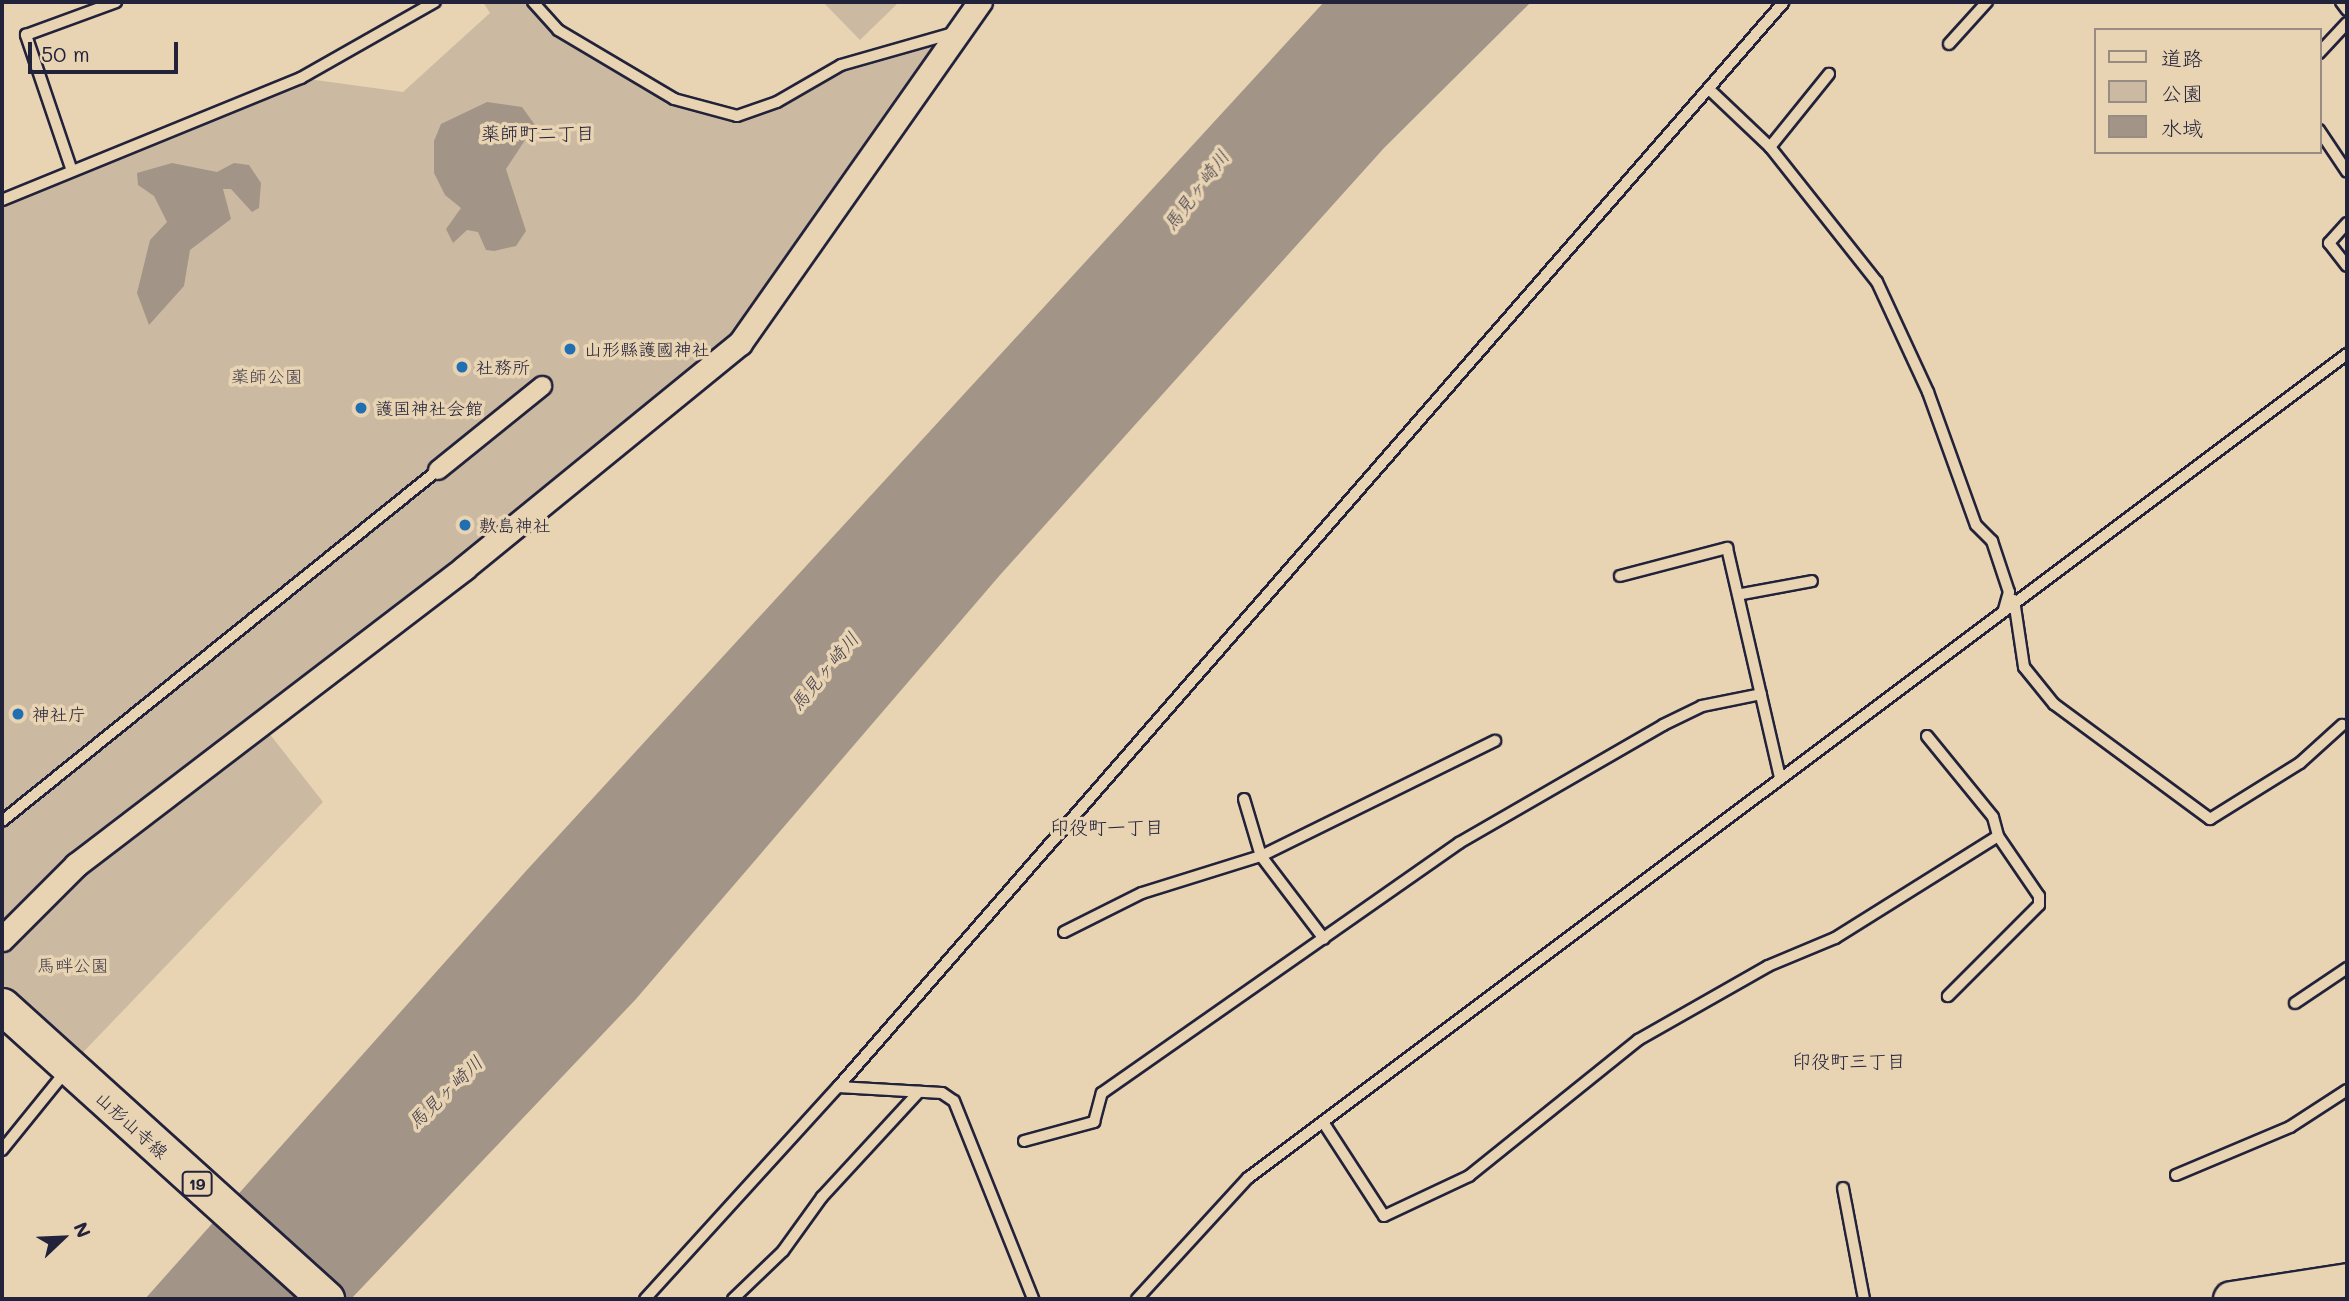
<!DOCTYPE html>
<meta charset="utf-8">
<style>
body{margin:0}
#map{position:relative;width:2349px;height:1301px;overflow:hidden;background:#e8d3b2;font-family:Mali,"Klee One",sans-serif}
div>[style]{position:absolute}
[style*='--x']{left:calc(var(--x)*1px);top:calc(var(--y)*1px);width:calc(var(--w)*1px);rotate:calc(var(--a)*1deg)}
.green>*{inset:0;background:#cbbaa1}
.water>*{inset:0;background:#a29487}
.roads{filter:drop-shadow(2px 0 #22223b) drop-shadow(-2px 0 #22223b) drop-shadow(0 2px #22223b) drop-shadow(0 -2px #22223b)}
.service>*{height:10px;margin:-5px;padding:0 5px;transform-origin:5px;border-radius:5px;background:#e8d3b2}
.pedestrian>*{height:18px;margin:-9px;padding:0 9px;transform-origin:9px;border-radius:9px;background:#e8d3b2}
.minor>*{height:23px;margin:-11.5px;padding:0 11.5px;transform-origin:11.5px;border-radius:11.5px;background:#e8d3b2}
.primary>*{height:35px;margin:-17.5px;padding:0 17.5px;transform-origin:17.5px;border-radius:17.5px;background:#e8d3b2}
.dots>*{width:19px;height:19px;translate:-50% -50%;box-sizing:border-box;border:4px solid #e8d3b2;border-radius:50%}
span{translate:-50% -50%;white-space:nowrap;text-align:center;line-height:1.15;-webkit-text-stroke:7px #e8d3b2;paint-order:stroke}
.shield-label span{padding:2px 5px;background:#e8d3b2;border:2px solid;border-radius:5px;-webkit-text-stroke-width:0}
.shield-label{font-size:16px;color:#22223b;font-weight:700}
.poi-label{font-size:18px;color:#22223b}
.left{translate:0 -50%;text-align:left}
.park-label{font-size:18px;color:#44404f}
.street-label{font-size:18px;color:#22223b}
.neighbourhood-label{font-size:19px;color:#22223b}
.water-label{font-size:19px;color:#423e4e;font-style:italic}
.frame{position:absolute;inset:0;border:4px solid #22223b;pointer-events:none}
.legend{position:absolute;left:2094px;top:28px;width:228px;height:126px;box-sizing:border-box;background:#e8d3b2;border:2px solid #998c82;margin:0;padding:9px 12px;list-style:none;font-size:21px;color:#22223b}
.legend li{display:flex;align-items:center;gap:14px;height:35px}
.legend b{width:35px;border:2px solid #998c82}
.north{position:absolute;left:28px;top:1203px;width:70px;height:70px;-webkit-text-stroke:5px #e8d3b2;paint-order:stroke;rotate:67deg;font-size:19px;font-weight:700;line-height:28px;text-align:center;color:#22223b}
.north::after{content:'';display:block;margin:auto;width:24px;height:32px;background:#22223b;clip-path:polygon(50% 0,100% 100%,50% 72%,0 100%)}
.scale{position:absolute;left:28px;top:42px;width:150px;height:32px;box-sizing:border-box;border:4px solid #22223b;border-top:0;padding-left:9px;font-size:21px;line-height:24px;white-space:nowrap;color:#22223b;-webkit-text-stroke:5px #e8d3b2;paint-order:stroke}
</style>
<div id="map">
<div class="green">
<i style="clip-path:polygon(483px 2px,533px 2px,558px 30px,701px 111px,737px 116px,841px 65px,960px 31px,735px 338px,261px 723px,323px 802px,68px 1068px,2px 1006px,2px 200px,301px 78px,403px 92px,490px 13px)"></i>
<i style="clip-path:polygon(823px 2px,899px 2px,860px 40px)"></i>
</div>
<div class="water">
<i style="clip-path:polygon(1324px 2px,1531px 2px,1384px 148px,1000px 575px,636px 999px,351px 1299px,145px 1299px,526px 871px)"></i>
<i style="clip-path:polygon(487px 102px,522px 107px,535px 125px,506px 169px,526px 231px,516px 246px,494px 251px,486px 250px,478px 232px,467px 230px,453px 243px,446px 229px,461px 208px,445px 195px,434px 173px,434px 141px,441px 124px)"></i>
<i style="clip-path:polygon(172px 163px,217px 172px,234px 163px,249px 165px,261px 183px,259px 208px,252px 212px,231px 189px,223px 189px,231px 219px,190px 250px,184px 286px,149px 325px,137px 293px,150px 240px,167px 222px,154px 196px,138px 185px,137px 173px)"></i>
</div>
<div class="roads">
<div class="service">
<i style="--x:533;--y:2;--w:38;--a:48"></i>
<i style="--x:558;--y:30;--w:135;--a:30.7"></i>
<i style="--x:674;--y:99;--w:65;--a:15.1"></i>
<i style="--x:737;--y:116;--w:42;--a:-19.3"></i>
<i style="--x:777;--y:102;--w:74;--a:-30"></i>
<i style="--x:841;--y:65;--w:121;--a:-15.9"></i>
<i style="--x:2341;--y:2;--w:10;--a:53"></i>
<i style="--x:1949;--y:44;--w:57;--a:-47.9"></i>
<i style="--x:2319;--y:53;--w:41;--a:-47"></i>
<i style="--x:1710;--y:90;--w:83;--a:43.5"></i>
<i style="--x:1770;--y:147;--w:172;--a:51.6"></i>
<i style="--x:1877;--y:282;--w:121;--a:65.1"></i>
<i style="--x:1928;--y:392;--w:141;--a:70.2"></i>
<i style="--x:1976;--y:525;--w:23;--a:45"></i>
<i style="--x:1992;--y:541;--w:54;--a:71.6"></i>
<i style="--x:2009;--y:592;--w:18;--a:106"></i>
<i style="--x:2319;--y:130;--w:50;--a:56.3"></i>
<i style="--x:1770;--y:147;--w:94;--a:-51.1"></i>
<i style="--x:72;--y:171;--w:144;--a:-108.7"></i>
<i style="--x:26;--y:35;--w:96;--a:-20.1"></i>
<i style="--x:2;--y:200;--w:323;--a:-22.2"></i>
<i style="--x:301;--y:78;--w:154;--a:-29.6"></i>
<i style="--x:2347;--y:223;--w:27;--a:132"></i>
<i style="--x:2329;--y:243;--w:29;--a:52"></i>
<i style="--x:1620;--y:576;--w:111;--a:-14.7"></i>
<i style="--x:1727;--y:548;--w:236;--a:77"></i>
<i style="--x:1742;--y:594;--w:71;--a:-10.5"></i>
<i style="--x:2014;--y:600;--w:68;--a:81.5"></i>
<i style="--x:2024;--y:667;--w:48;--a:51"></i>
<i style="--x:2054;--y:704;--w:194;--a:36.4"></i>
<i style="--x:2210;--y:819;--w:106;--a:-31.9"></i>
<i style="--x:2300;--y:763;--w:57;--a:-42.1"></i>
<i style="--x:1927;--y:736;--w:104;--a:50.8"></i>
<i style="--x:1993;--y:817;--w:20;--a:75"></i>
<i style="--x:1998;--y:836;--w:73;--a:55.7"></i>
<i style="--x:2039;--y:896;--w:9;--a:90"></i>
<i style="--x:2039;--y:905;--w:129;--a:135"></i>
<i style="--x:1244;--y:799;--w:59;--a:73.4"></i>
<i style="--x:1261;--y:856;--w:104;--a:52.8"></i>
<i style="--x:2;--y:821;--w:560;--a:-38.84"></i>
<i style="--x:1064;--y:932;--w:87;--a:-26.6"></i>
<i style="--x:1142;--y:893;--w:125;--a:-17.3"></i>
<i style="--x:1261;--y:856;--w:261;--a:-26.2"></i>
<i style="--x:2295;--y:1003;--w:63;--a:-33.9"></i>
<i style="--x:838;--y:1087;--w:104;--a:3.3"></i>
<i style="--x:942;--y:1093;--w:14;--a:34"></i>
<i style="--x:954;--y:1101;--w:213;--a:68.2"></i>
<i style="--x:1323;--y:1122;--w:112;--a:57"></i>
<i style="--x:1384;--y:1216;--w:94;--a:-25.2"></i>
<i style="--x:1469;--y:1176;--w:217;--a:-38.8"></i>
<i style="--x:1638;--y:1040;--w:150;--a:-29.6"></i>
<i style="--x:1768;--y:966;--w:73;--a:-22.7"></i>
<i style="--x:1835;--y:938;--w:192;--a:-32"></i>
<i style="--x:1024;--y:1141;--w:73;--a:-15.2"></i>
<i style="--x:1094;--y:1122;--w:30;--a:-75"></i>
<i style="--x:1102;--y:1093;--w:436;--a:-35"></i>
<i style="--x:1459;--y:843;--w:236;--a:-30"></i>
<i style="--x:1663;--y:725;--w:43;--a:-26"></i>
<i style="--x:1702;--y:706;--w:60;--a:-11.5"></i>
<i style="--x:2;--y:1150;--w:102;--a:-51"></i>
<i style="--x:2176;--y:1175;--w:124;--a:-22.8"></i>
<i style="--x:2290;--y:1127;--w:68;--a:-33"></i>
<i style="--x:1843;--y:1188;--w:113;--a:79.3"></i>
<i style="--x:645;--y:1299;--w:287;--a:-47.7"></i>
<i style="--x:838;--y:1087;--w:1439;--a:-48.92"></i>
<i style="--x:733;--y:1299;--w:69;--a:-43.8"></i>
<i style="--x:783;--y:1251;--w:67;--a:-54.2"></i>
<i style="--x:822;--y:1197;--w:143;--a:-47.3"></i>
<i style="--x:1137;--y:1299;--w:164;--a:-47.5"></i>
<i style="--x:1248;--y:1178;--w:1374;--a:-36.86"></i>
</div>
<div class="pedestrian">
<i style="--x:438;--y:470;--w:134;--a:-38.9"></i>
</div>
<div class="minor">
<i style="--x:2;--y:939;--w:105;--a:-45"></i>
<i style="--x:76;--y:865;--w:489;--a:-37.4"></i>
<i style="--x:464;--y:568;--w:356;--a:-39.2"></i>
<i style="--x:740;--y:343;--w:417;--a:-54.9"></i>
</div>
<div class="primary">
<i style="--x:2;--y:1006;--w:437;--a:42.1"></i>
<i style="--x:2231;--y:1299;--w:117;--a:-8.8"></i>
</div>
</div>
<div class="dots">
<i style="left:570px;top:349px;background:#1f6fb2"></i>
<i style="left:462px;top:367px;background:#1f6fb2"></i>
<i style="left:361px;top:408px;background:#1f6fb2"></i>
<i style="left:465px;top:525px;background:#1f6fb2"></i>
<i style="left:18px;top:714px;background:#1f6fb2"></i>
</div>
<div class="shield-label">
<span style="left:197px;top:1184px">19</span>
</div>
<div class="poi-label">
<span class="left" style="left:584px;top:349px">山形縣護國神社</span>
<span class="left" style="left:476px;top:367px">社務所</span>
<span class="left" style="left:375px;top:408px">護国神社会館</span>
<span class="left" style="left:479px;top:525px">敷島神社</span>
<span class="left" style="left:32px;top:714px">神社庁</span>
</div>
<div class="park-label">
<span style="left:267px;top:376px">薬師公園</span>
<span style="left:73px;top:965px">馬畔公園</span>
</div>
<div class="street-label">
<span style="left:132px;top:1125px;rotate:42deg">山形山寺線</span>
</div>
<div class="neighbourhood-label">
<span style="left:538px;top:133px">薬師町二丁目</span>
<span style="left:1107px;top:827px">印役町一丁目</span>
<span style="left:1849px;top:1061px">印役町三丁目</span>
</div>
<div class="water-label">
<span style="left:1196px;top:190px;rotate:-53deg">馬見ヶ崎川</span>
<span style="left:824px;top:671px;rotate:-50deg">馬見ヶ崎川</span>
<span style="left:445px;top:1092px;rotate:-44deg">馬見ヶ崎川</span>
</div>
<div class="frame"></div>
<ul class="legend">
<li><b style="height:9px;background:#e8d3b2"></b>道路</li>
<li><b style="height:19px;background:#cbbaa1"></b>公園</li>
<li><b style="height:19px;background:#a29487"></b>水域</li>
</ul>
<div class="north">N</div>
<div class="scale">50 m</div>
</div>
